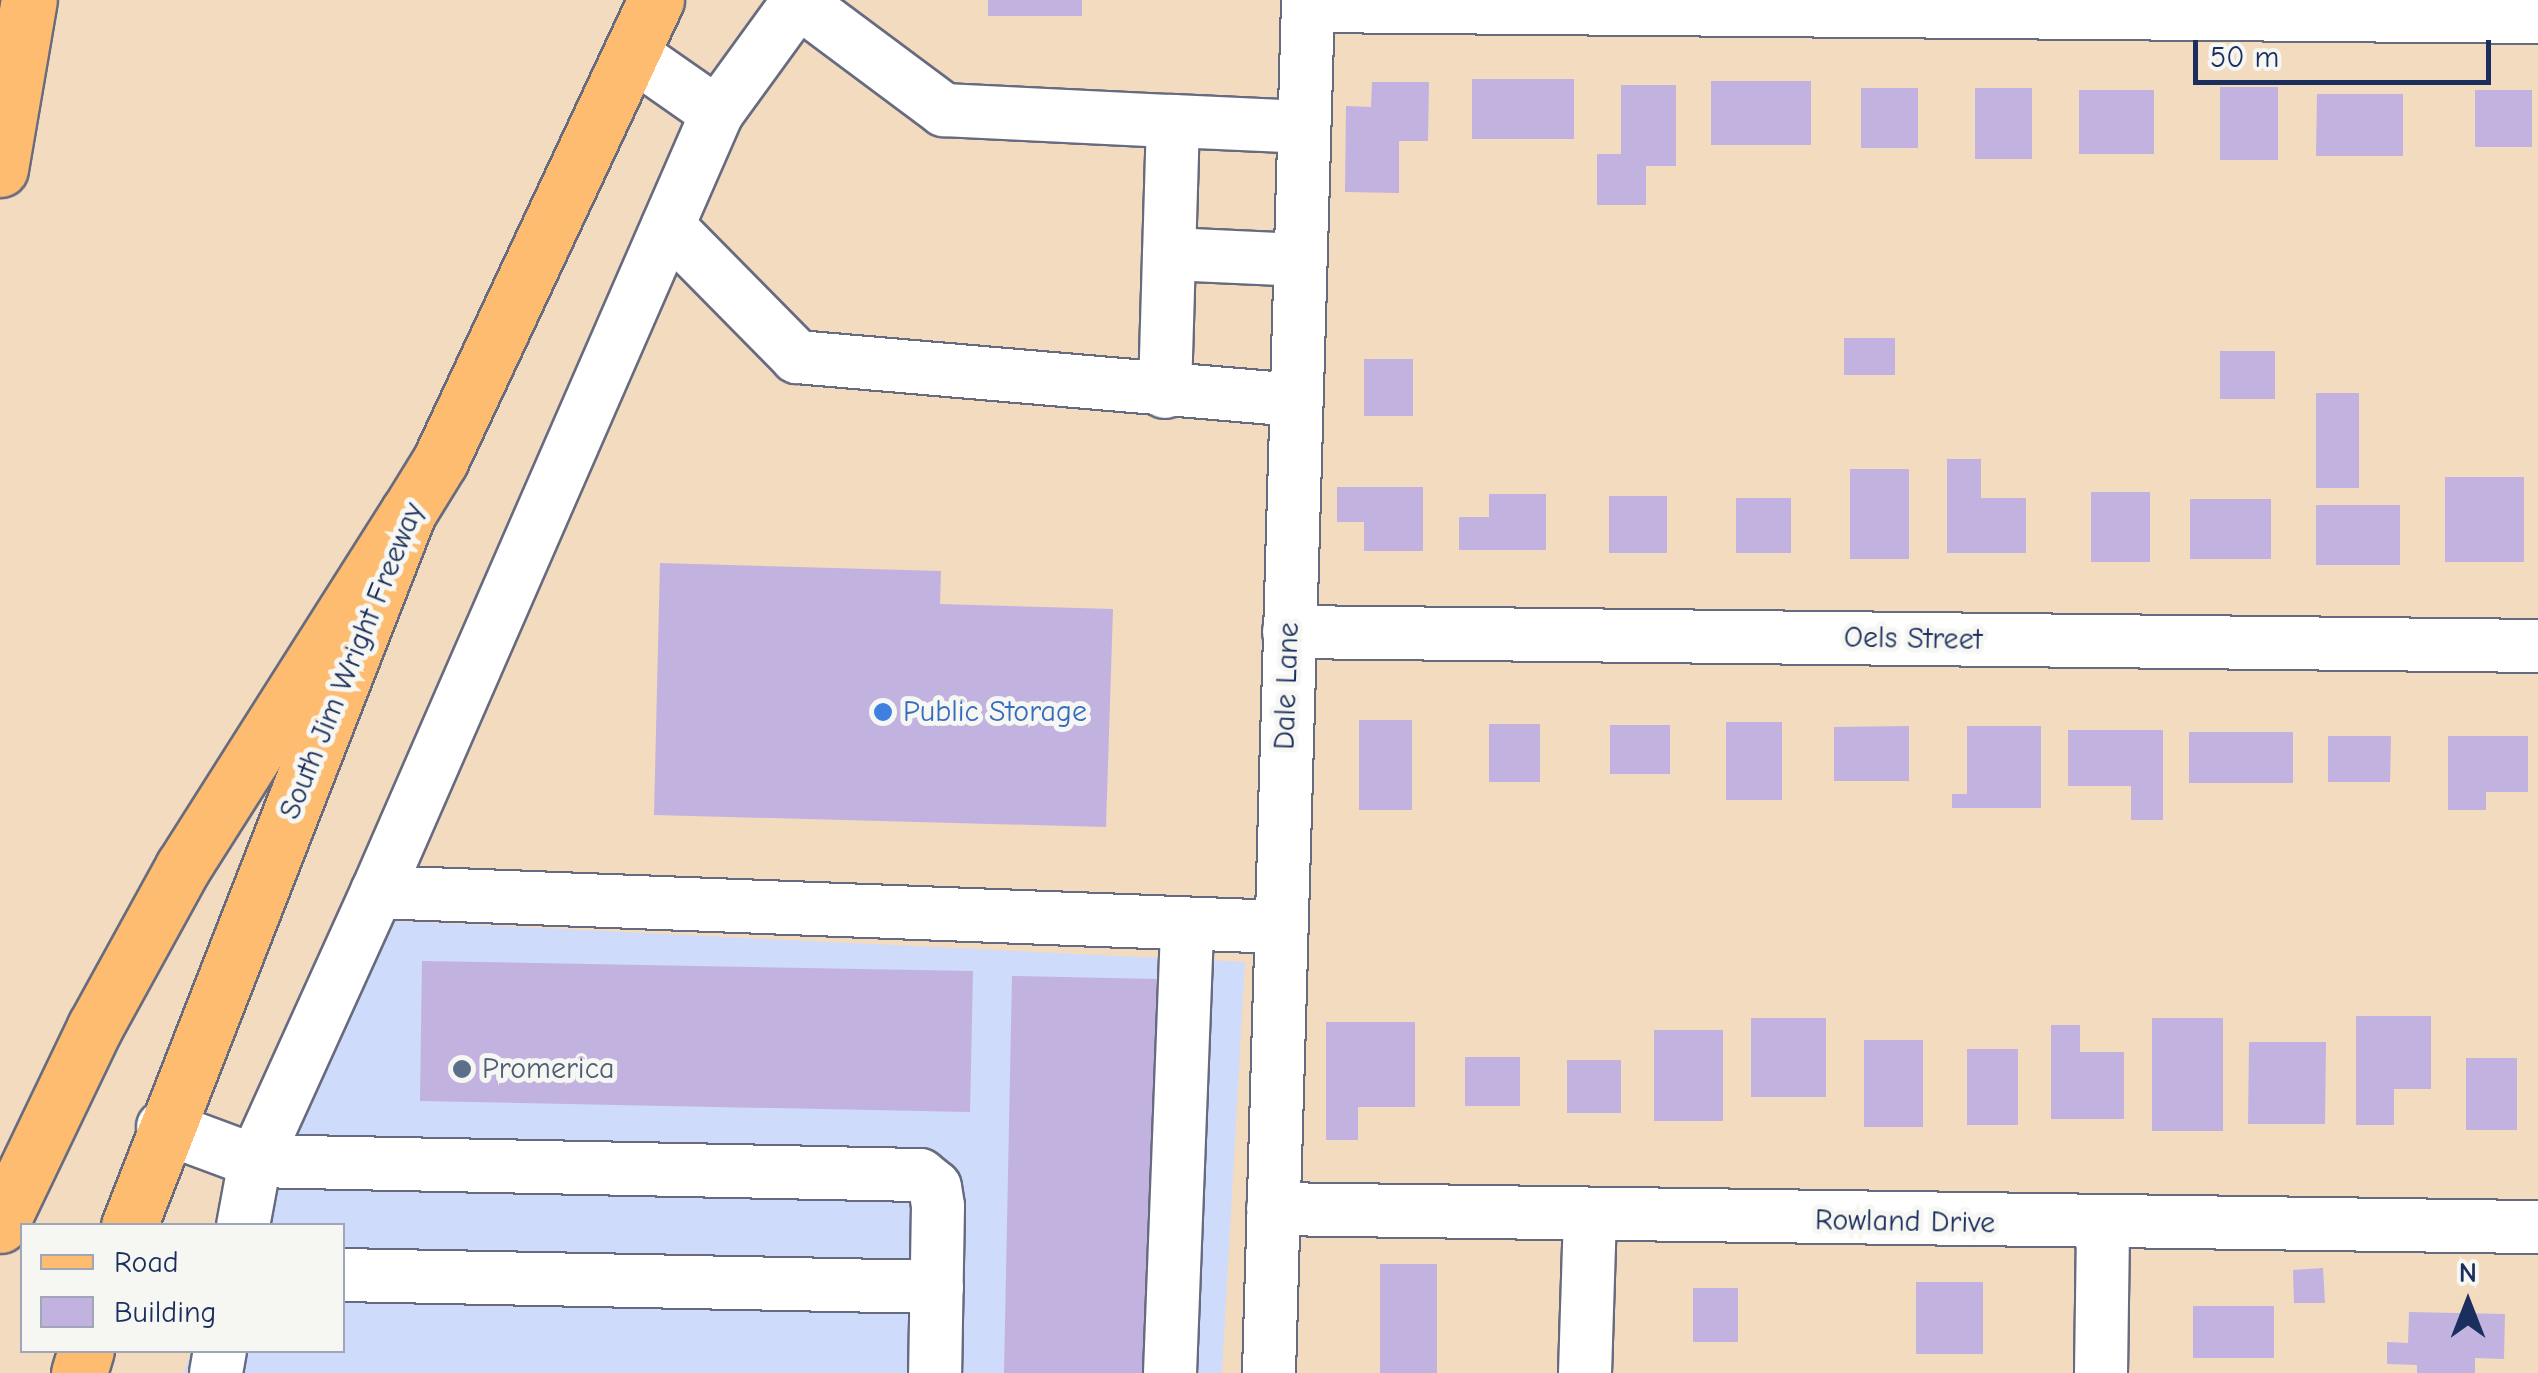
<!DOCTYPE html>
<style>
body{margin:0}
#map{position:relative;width:2538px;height:1373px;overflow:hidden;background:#f3dbbf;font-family:"Comic Neue",sans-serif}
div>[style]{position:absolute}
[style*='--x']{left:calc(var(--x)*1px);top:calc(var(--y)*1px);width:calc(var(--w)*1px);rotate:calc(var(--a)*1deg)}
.built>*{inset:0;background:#cedbfa}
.building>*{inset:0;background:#c2b2df}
.roads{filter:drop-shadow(2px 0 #676b80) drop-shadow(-2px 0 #676b80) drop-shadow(0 2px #676b80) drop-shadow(0 -2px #676b80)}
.minor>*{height:52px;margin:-26px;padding:0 26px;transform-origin:26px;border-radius:26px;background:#fff}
.major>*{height:55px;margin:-27.5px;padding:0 27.5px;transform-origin:27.5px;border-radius:27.5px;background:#fdbc70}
.highway>*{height:55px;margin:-27.5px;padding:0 27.5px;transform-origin:27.5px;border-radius:27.5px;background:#fdbc70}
.dots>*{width:28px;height:28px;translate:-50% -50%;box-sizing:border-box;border:5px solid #f6f6f2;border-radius:50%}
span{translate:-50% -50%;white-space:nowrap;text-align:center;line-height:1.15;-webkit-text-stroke:10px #f6f6f2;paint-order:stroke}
.street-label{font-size:30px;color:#1b2f5e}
.shop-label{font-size:30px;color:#366cbe}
.left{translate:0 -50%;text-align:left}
.service-label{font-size:30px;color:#4e5e75}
.legend{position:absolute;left:20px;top:1223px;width:325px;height:130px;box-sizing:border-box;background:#f6f6f2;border:2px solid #9ea6b7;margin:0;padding:12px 18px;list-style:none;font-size:30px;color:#1b2f5e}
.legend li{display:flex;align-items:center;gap:20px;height:50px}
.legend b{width:50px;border:2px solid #9ea6b7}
.north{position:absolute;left:2418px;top:1253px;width:100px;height:100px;-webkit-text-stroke:8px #f6f6f2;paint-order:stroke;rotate:0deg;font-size:28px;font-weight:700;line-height:40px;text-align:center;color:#1b2f5e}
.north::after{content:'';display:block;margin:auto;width:35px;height:45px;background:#1b2f5e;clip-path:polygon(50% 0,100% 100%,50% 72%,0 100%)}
.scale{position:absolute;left:2193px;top:40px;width:298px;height:45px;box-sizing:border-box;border:5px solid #1b2f5e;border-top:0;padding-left:12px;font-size:30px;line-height:35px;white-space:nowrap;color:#1b2f5e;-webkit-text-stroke:8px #f6f6f2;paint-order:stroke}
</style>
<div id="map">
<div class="built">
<i style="clip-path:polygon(334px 918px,1245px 962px,1222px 1373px,184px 1373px,191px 1351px,342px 1350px,342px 1226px,233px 1225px)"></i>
</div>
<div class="building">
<i style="clip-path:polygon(988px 0,1082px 0,1082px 16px,988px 16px)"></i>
<i style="clip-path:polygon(1472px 79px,1574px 79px,1574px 139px,1472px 139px)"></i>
<i style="clip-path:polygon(1711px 81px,1811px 81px,1811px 145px,1711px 145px)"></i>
<i style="clip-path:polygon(1372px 82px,1429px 82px,1428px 141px,1399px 141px,1399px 193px,1345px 192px,1346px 106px,1371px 107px)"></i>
<i style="clip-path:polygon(1621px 85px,1676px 85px,1676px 166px,1646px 166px,1646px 205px,1597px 205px,1597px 154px,1621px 154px)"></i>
<i style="clip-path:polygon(2220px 87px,2278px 87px,2278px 160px,2220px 160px)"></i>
<i style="clip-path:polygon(1861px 88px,1918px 88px,1918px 148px,1861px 148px)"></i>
<i style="clip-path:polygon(1975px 88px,2032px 88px,2032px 159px,1975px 159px)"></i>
<i style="clip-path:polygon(2079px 90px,2154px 90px,2154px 154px,2079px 154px)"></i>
<i style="clip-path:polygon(2475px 90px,2532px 90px,2532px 147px,2475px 147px)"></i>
<i style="clip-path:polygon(2317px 94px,2403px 94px,2403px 156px,2316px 156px)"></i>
<i style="clip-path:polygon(1844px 338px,1895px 338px,1895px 375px,1844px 375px)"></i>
<i style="clip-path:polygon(2220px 351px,2275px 351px,2275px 399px,2220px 399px)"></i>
<i style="clip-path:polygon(1364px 359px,1413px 359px,1413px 416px,1364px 416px)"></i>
<i style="clip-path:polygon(2316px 393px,2359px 393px,2359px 488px,2316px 488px)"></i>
<i style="clip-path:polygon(1947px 459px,1981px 459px,1981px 498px,2026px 498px,2026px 553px,1947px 553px)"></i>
<i style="clip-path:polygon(1850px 469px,1909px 469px,1909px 559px,1850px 559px)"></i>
<i style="clip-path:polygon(2445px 477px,2524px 477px,2524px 562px,2445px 562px)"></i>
<i style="clip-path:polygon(1337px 487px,1423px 487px,1423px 551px,1364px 551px,1364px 522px,1337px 522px)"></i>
<i style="clip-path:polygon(2091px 492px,2150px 492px,2150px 562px,2091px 562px)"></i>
<i style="clip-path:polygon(1489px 494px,1546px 494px,1546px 550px,1459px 550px,1459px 517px,1489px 517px)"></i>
<i style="clip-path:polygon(1609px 496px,1667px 496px,1667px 553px,1609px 553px)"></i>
<i style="clip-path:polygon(1736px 498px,1791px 498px,1791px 553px,1736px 553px)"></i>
<i style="clip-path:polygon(2190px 499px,2271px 499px,2271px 559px,2190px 559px)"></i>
<i style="clip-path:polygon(2316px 505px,2400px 505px,2400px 565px,2316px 565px)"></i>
<i style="clip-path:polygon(660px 563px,941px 571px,940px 604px,1113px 609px,1106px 827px,654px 815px)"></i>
<i style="clip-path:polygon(1359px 720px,1412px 720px,1412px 810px,1359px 810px)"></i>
<i style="clip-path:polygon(1726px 722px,1782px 722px,1782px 800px,1726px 800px)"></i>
<i style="clip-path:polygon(1489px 724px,1540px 724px,1540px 782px,1489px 782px)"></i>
<i style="clip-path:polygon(1610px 725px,1670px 725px,1670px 774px,1610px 774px)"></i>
<i style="clip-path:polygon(1909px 726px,1909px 781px,1834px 781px,1834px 727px)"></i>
<i style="clip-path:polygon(1967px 726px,2041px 726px,2041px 808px,1952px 808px,1952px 794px,1967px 794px)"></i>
<i style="clip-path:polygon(2068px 730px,2163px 730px,2163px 820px,2131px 820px,2131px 786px,2068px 786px)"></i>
<i style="clip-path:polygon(2189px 732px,2293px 732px,2293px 783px,2189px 783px)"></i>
<i style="clip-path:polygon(2328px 736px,2391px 736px,2390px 782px,2328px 782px)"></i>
<i style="clip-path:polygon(2448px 736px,2528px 736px,2528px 792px,2486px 792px,2486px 810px,2448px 810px)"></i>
<i style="clip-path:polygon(422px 961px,973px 971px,970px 1112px,420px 1101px)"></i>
<i style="clip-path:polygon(1012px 976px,1158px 979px,1150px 1373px,1004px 1373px)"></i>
<i style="clip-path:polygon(2356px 1016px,2431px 1016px,2431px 1089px,2394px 1089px,2394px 1125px,2356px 1125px)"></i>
<i style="clip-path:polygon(1751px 1018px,1826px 1018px,1826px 1097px,1751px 1097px)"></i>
<i style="clip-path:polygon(2152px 1018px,2223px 1018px,2223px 1131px,2152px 1131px)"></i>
<i style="clip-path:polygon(1326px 1022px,1415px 1022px,1415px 1107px,1358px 1107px,1358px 1140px,1326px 1140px)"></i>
<i style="clip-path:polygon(2051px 1025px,2080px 1025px,2080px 1052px,2124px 1052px,2124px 1119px,2051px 1119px)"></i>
<i style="clip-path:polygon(1654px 1030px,1723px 1030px,1723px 1121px,1654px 1121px)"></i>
<i style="clip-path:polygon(1864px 1040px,1923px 1040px,1923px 1127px,1864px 1127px)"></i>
<i style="clip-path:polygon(2249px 1042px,2326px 1042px,2325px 1124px,2248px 1124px)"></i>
<i style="clip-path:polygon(1967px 1049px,2018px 1049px,2018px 1125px,1967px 1125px)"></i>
<i style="clip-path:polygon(1465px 1057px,1520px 1057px,1520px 1106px,1465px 1106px)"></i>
<i style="clip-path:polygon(2466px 1058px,2517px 1058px,2517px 1130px,2466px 1130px)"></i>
<i style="clip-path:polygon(1567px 1060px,1621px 1060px,1621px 1113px,1567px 1113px)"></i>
<i style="clip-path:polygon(1380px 1264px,1437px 1264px,1437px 1373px,1380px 1373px)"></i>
<i style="clip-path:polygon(2323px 1268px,2325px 1303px,2294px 1303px,2293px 1270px)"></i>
<i style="clip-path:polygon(1916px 1282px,1983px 1282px,1983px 1354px,1916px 1354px)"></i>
<i style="clip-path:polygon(1693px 1288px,1738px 1288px,1738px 1342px,1693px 1342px)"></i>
<i style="clip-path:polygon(2193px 1306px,2274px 1306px,2274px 1358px,2193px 1358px)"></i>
<i style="clip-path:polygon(2409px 1312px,2505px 1314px,2504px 1359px,2475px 1358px,2475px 1373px,2417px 1373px,2417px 1365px,2387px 1364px,2387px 1342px,2408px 1343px)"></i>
</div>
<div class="roads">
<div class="minor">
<i style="--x:799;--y:2;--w:181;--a:36.7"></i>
<i style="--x:944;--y:110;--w:229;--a:2.8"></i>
<i style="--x:1173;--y:121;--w:271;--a:91.7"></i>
<i style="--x:1308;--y:6;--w:1230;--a:0.51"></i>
<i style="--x:631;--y:53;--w:105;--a:34.9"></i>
<i style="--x:717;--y:113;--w:850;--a:113.58"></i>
<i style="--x:377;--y:892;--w:905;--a:2.22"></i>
<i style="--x:717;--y:113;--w:140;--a:-54"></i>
<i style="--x:1173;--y:121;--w:131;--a:2.6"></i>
<i style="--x:668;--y:226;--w:184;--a:45.4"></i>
<i style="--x:797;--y:357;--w:501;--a:4.93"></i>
<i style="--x:1169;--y:254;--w:131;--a:2.6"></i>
<i style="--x:1289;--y:632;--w:1249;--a:0.64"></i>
<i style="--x:163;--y:1127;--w:98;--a:20.3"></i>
<i style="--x:255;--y:1161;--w:295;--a:-65.6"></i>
<i style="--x:1273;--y:1209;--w:1265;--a:0.82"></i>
<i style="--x:243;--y:1226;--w:66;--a:-79.5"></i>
<i style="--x:255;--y:1161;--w:665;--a:1.21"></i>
<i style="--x:920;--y:1175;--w:19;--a:39"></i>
<i style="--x:935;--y:1187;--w:19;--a:81"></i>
<i style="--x:938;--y:1206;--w:167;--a:91"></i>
<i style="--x:342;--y:1275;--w:595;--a:1.16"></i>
<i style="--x:216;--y:1373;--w:23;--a:-80"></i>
<i style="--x:1170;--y:1373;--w:449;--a:-87.8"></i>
<i style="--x:1269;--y:1373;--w:1374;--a:-88.37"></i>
<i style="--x:1585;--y:1373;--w:157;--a:-88.2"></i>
<i style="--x:2101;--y:1373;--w:148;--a:-89.2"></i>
</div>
<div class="major">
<i style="--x:129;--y:1226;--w:766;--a:-68.63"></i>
<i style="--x:408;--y:513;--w:61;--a:-58.4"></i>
<i style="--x:440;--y:461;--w:509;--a:-64.89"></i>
<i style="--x:79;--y:1373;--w:24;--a:-73"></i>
</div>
<div class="highway">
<i style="--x:0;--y:169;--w:171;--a:-80.3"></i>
<i style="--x:0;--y:1225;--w:220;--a:-64.4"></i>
<i style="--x:95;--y:1027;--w:183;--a:-61.2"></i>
<i style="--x:183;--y:867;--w:419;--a:-57.6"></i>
</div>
</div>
<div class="dots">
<i style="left:883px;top:712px;background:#3f7fe0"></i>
<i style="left:462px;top:1069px;background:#5c6f8a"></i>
</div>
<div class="street-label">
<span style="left:1913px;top:639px;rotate:1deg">Oels Street</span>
<span style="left:352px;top:661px;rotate:-68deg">South Jim Wright Freeway</span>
<span style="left:1287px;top:686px;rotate:-88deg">Dale Lane</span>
<span style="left:1905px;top:1222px;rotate:1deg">Rowland Drive</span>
</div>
<div class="shop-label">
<span class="left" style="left:903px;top:712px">Public Storage</span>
</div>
<div class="service-label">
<span class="left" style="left:482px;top:1069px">Promerica</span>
</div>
<ul class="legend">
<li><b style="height:12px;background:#fdbc70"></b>Road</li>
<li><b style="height:28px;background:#c2b2df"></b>Building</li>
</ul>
<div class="north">N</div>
<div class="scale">50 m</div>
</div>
